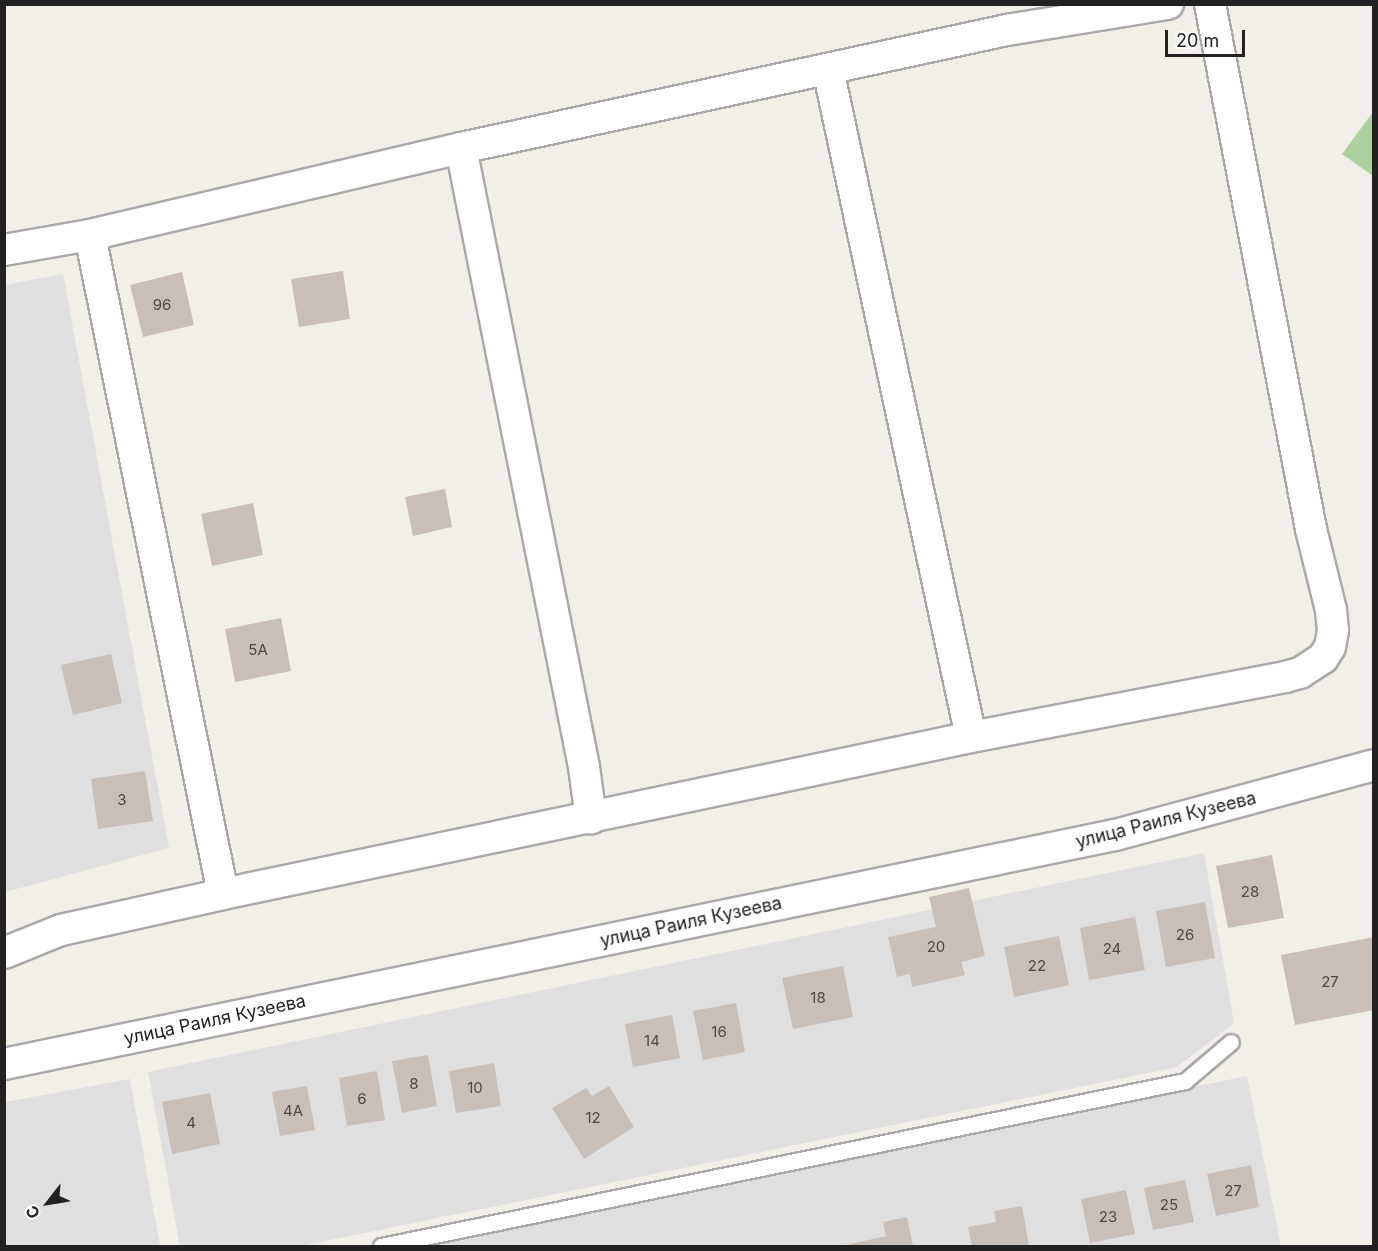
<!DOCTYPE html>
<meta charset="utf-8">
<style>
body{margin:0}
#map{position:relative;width:1378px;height:1251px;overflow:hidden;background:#f2efe9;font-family:Inter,sans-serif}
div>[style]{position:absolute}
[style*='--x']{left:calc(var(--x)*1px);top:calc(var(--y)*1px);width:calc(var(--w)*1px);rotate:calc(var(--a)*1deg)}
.residential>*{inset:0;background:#e0dfdf}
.forest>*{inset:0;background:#add19e}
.building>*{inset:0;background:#c7bfb8}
.roads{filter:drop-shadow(2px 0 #a9a9a9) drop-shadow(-2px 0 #a9a9a9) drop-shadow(0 2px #a9a9a9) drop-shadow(0 -2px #a9a9a9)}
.service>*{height:15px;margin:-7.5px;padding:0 7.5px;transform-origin:7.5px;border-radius:7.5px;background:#fff}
.minor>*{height:30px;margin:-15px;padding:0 15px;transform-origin:15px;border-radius:15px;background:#fff}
span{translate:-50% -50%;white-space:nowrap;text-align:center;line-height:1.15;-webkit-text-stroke:4.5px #fff;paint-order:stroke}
.number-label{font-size:15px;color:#4b4948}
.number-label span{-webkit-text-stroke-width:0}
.street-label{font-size:18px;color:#222}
.frame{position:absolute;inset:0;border:6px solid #222;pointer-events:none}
.north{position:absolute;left:18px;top:1173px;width:60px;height:60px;-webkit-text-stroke:4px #fff;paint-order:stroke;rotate:239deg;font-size:16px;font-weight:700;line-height:24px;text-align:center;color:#222}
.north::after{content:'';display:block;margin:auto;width:21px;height:27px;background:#222;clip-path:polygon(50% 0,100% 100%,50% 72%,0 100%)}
.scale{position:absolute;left:1165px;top:30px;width:80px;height:27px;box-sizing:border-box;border:3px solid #222;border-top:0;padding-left:8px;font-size:18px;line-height:21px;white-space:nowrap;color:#222;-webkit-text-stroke:4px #fff;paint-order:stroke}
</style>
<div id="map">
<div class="residential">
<i style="clip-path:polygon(63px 274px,169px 848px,5px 892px,5px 285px)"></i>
<i style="clip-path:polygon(1204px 853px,1234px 1023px,1177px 1067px,301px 1246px,180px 1246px,148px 1072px)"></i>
<i style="clip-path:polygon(1247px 1076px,1281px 1246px,424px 1246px)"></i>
<i style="clip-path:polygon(130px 1079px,160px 1246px,5px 1246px,5px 1102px)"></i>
</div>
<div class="forest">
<i style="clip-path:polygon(1373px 112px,1373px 176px,1342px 154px)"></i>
</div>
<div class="building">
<i style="clip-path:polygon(343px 271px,350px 319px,299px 327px,291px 279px)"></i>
<i style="clip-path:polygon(182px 272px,194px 325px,143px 337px,130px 285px)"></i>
<i style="clip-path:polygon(445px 489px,452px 527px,413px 536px,405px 497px)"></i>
<i style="clip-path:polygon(253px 503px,263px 555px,212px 566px,201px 514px)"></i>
<i style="clip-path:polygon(281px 618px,291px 671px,235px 682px,225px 629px)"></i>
<i style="clip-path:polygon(111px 654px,122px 703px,73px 715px,61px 665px)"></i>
<i style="clip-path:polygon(145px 771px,153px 821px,98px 829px,91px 779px)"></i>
<i style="clip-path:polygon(1272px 855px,1284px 918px,1228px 928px,1216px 866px)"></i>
<i style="clip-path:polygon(969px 888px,985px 956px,961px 962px,965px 975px,912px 987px,910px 974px,897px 977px,888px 937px,936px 927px,929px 897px)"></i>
<i style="clip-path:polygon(1205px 902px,1215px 958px,1166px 967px,1156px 911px)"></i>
<i style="clip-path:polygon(1135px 917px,1145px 970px,1089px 980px,1080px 928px)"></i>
<i style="clip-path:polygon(1059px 936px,1069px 985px,1014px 997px,1004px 947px)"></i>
<i style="clip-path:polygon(1374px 937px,1374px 1010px,1295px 1025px,1281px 955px)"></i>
<i style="clip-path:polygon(843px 966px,853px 1017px,793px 1029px,782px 978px)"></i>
<i style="clip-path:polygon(736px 1003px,745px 1052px,703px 1060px,693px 1011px)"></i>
<i style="clip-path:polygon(672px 1015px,680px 1058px,633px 1067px,625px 1024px)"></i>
<i style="clip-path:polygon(428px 1055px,437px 1106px,402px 1113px,392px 1061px)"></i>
<i style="clip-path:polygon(494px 1063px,501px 1106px,456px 1113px,449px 1071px)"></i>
<i style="clip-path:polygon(377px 1071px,385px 1120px,347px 1126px,339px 1078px)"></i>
<i style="clip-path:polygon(307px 1086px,315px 1130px,280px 1136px,272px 1092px)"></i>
<i style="clip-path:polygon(609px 1086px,634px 1127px,584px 1159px,552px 1108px,586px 1088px,592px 1096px)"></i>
<i style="clip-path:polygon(210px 1093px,220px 1144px,172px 1154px,162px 1102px)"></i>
<i style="clip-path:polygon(1251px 1165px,1259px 1207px,1216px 1216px,1207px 1174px)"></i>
<i style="clip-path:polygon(1185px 1180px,1194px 1222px,1153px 1230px,1144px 1188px)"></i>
<i style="clip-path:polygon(1126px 1190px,1135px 1234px,1090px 1243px,1081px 1199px)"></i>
<i style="clip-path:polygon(1022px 1206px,1029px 1246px,972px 1246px,968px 1227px,996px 1222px,994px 1211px)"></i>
<i style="clip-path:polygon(907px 1217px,913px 1246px,842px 1246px,886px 1236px,883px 1222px)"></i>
</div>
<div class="roads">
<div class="service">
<i style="--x:381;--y:1246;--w:821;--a:-11.6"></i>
<i style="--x:1185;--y:1081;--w:60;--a:-40.3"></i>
</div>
<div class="minor">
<i style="--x:828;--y:69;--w:683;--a:77.92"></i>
<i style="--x:461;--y:148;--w:631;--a:78.76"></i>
<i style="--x:584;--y:767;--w:52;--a:82.3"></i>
<i style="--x:90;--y:235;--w:672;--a:78.59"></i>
<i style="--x:4;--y:250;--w:87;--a:-9.9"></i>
<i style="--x:90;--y:235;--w:381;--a:-13.2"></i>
<i style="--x:461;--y:148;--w:559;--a:-12.2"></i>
<i style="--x:1007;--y:30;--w:163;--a:-9.2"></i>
<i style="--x:4;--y:953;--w:61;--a:-22"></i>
<i style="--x:61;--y:930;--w:166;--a:-12.5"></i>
<i style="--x:223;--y:894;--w:764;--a:-11.85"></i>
<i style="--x:971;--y:737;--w:320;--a:-10.8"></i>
<i style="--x:1285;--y:677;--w:16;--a:-15"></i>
<i style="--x:1300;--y:673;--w:27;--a:-33"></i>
<i style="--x:1323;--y:658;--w:13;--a:-58"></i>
<i style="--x:1330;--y:647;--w:17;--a:-80"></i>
<i style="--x:1333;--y:630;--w:20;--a:-96"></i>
<i style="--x:1331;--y:610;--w:83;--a:-103.9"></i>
<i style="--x:1311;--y:529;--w:535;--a:-100.89"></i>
<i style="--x:4;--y:1064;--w:1134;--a:-11.65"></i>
<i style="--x:1115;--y:835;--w:268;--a:-15.1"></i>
</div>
</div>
<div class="number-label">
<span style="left:162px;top:305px">96</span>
<span style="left:258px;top:650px">5А</span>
<span style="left:122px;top:800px">3</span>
<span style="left:1250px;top:892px">28</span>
<span style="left:1185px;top:935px">26</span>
<span style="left:936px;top:947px">20</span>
<span style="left:1112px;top:949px">24</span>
<span style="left:1037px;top:966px">22</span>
<span style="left:1330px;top:982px">27</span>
<span style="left:818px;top:998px">18</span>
<span style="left:719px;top:1032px">16</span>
<span style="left:652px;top:1041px">14</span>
<span style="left:414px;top:1084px">8</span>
<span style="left:475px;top:1088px">10</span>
<span style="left:362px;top:1099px">6</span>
<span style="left:293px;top:1111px">4А</span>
<span style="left:593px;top:1118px">12</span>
<span style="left:191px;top:1123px">4</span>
<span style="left:1233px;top:1191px">27</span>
<span style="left:1169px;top:1205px">25</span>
<span style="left:1108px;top:1217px">23</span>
</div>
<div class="street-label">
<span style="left:1166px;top:820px;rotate:-14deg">улица Раиля Кузеева</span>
<span style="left:691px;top:922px;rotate:-12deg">улица Раиля Кузеева</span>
<span style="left:215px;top:1020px;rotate:-12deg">улица Раиля Кузеева</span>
</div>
<div class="frame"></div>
<div class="north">С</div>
<div class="scale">20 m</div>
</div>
